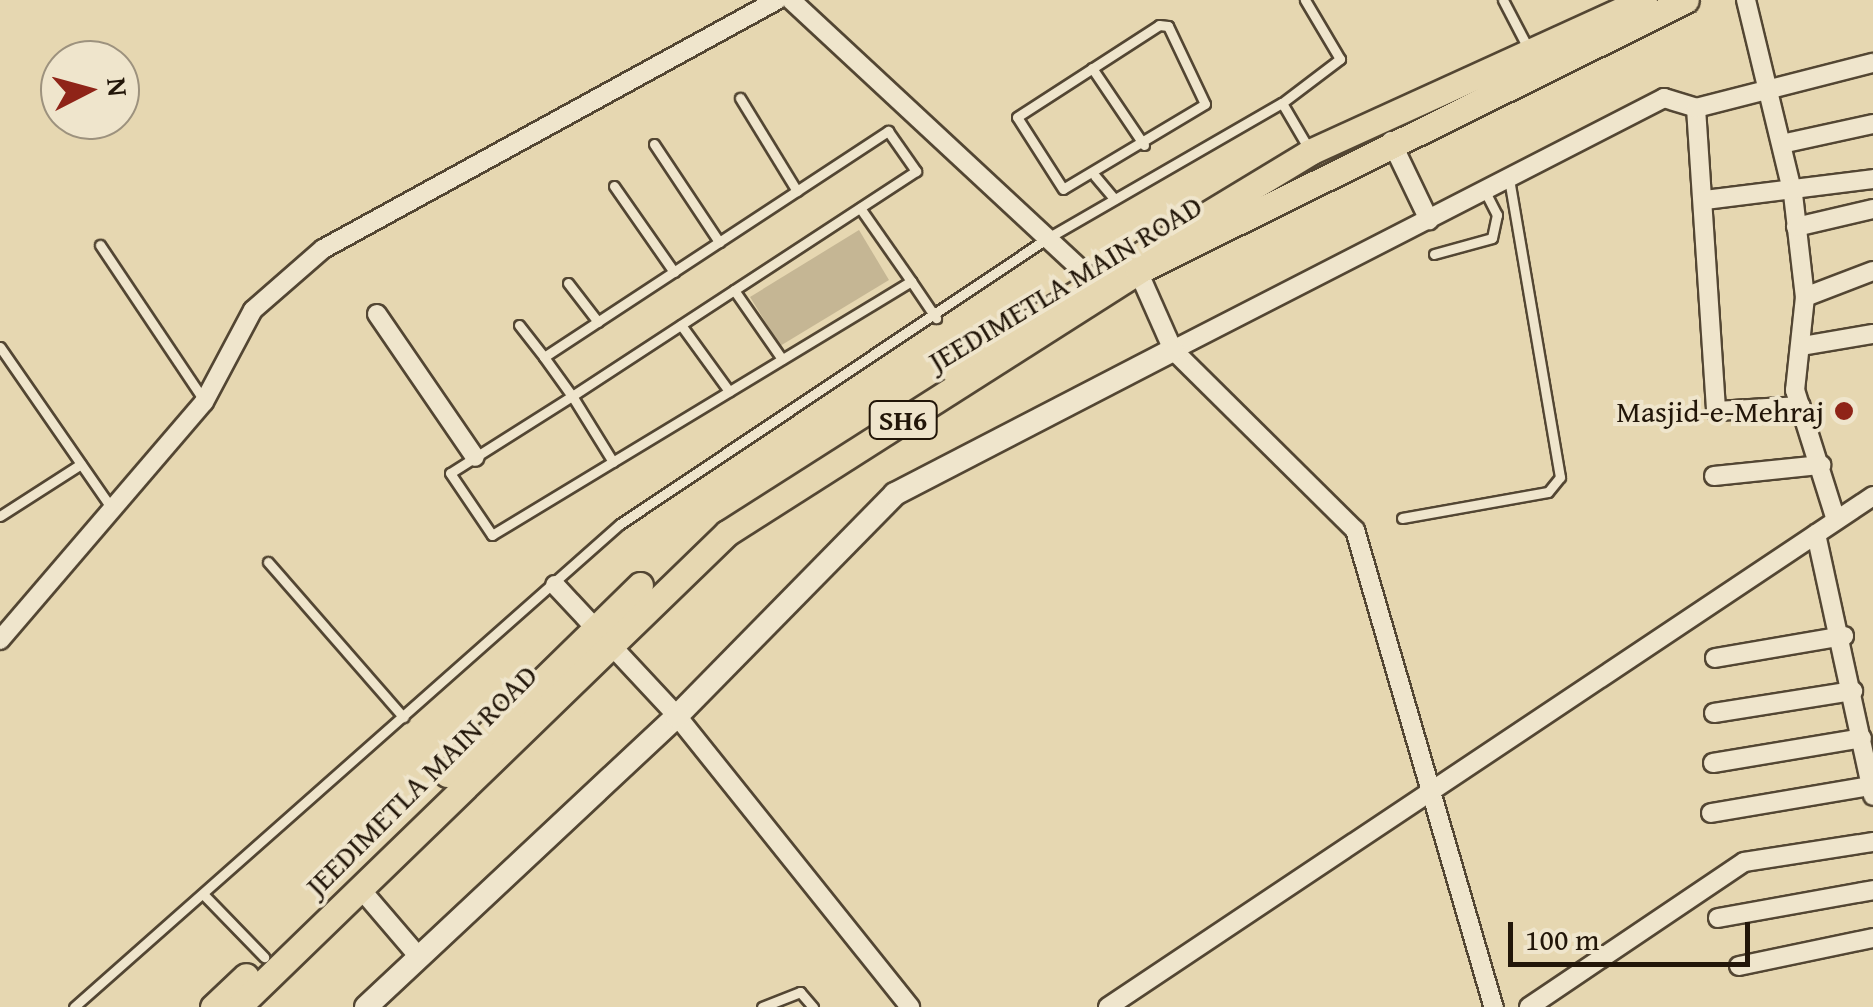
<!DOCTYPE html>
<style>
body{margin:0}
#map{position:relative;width:1873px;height:1007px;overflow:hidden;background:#e6d7b1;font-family:"Gentium Book Plus",serif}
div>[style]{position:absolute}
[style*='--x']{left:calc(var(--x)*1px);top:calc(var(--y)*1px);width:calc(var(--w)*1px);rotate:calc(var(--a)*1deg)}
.green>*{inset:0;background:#c5b694}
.roads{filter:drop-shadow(2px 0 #534633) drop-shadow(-2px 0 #534633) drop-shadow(0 2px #534633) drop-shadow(0 -2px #534633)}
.lane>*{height:9px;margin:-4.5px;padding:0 4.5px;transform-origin:4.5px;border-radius:4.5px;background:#efe5cc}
.street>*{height:18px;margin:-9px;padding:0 9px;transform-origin:9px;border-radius:9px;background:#efe5cc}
.secondary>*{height:22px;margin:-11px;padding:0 11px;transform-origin:11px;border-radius:11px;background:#efe5cc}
.primary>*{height:25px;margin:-12.5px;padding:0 12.5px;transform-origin:12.5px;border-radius:12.5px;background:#e6d7b1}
.dots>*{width:28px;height:28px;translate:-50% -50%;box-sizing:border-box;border:5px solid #efe5cc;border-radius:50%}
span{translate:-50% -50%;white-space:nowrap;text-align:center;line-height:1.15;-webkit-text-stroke:8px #efe5cc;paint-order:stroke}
.shield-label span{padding:2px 8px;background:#efe5cc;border:2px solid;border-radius:8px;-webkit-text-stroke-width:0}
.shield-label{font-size:28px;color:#221609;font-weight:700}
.street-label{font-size:30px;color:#221609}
.poi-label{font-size:30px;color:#221609}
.right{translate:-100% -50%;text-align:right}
.north{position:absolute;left:40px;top:40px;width:100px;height:100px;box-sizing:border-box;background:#efe5cc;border:2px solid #9d927e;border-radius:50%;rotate:84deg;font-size:28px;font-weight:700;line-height:40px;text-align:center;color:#221609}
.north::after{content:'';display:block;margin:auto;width:35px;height:45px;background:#8f2418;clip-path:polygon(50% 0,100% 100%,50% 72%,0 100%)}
.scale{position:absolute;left:1508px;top:922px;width:242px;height:45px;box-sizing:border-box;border:5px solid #221609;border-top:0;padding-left:12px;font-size:30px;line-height:35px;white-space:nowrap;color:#221609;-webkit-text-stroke:8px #efe5cc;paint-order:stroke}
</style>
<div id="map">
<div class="green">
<i style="clip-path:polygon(859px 230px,889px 280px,780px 346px,750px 297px)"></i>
</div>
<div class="roads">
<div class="lane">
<i style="--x:1503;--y:0;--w:54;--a:62.5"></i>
<i style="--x:1159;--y:25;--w:9;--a:6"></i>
<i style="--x:1168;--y:26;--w:86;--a:64.6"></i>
<i style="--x:1205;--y:104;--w:165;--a:149.1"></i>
<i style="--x:1063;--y:189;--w:85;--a:-122.6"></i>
<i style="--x:1017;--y:117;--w:169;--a:-32.9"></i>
<i style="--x:1092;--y:68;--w:93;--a:56"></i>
<i style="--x:740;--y:98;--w:109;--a:58.5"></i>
<i style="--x:1282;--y:103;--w:73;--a:-37.2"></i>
<i style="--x:1340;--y:59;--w:69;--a:-120.7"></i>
<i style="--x:888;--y:131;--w:49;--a:55"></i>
<i style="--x:916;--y:171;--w:411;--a:146.8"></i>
<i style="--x:572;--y:396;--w:48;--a:-125.7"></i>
<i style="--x:544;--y:357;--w:412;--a:-33.3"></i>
<i style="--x:654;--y:144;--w:118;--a:56.4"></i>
<i style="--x:1095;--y:176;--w:30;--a:50"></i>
<i style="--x:614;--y:186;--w:105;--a:55.1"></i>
<i style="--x:100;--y:245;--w:185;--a:56.2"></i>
<i style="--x:1434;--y:254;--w:60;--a:-15.4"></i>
<i style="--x:1492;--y:238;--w:24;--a:-78"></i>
<i style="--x:1497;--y:215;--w:27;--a:-117"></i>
<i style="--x:911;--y:281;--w:45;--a:56"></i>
<i style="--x:568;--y:283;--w:49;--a:52.4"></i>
<i style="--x:734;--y:290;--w:84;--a:55.2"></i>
<i style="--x:519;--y:325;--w:41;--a:52"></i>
<i style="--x:681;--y:325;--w:82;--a:54"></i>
<i style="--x:0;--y:347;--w:197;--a:55.3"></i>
<i style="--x:613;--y:462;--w:78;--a:-121.8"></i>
<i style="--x:572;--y:396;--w:144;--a:147.7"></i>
<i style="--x:450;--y:473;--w:75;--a:55.9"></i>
<i style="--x:492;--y:535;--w:490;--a:-31.2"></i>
<i style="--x:911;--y:281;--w:89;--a:-124.9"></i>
<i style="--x:0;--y:516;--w:96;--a:-32.7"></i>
<i style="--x:1402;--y:518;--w:148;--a:-10.1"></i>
<i style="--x:1548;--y:492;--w:19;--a:-51"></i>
<i style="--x:1560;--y:477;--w:303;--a:-99.7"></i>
<i style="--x:268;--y:562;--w:206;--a:48.9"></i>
<i style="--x:203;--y:894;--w:88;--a:45.9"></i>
<i style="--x:74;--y:1007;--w:729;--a:-41.5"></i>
<i style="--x:620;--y:524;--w:513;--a:-33.78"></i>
<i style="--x:1046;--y:239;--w:272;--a:-30"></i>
<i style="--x:1282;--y:103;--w:53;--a:59.6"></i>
<i style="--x:762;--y:1007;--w:41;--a:-21.5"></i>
<i style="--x:800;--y:992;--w:20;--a:49"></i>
</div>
<div class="street">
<i style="--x:791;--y:0;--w:407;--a:42.9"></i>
<i style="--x:1746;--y:0;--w:200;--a:76.4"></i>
<i style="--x:1793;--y:194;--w:104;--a:83.4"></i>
<i style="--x:1805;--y:297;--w:94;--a:96.1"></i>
<i style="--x:1795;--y:390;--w:136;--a:72.5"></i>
<i style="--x:1696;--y:108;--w:304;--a:86.2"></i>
<i style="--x:1716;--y:411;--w:85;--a:-3.4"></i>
<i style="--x:1391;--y:141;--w:88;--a:64.3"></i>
<i style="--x:1786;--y:143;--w:89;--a:-12.3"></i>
<i style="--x:1705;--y:200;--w:169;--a:-7.1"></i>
<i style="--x:1796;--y:227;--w:79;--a:-13.2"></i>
<i style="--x:1138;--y:271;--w:86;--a:66.1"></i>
<i style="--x:1173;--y:350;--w:256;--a:44.7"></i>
<i style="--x:1355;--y:530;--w:497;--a:73.8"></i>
<i style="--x:1805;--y:297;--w:73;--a:-20.9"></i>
<i style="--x:377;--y:314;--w:173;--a:55.6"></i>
<i style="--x:1802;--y:346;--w:72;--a:-9.6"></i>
<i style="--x:1173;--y:350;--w:552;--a:-27.17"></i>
<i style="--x:1664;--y:98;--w:34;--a:17"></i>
<i style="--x:1696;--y:108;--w:183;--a:-14.3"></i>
<i style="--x:1714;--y:476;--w:108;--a:-5.9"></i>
<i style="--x:1816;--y:534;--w:268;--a:77.7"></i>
<i style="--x:555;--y:585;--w:179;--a:47"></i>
<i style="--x:677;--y:716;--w:373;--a:51.3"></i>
<i style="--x:0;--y:640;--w:313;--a:-49.4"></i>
<i style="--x:204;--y:402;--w:104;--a:-62"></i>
<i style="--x:253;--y:310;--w:93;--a:-41.1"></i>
<i style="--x:323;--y:249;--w:518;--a:-28.74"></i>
<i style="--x:1715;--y:658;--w:131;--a:-9.7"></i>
<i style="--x:1714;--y:713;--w:141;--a:-9"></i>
<i style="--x:1713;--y:763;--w:151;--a:-9.5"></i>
<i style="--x:1711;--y:813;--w:162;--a:-9.6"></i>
<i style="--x:359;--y:887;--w:92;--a:49.4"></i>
<i style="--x:1718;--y:918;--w:158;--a:-10.2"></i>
<i style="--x:1739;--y:966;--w:137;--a:-11.8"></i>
<i style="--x:1108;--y:1007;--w:920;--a:-33.74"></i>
<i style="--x:1529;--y:1007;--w:259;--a:-34"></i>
<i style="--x:1744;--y:862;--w:131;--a:-8.8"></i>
</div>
<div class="secondary">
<i style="--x:366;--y:1007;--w:426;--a:-43.1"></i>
<i style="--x:677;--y:716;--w:311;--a:-45.5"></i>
<i style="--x:895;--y:494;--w:313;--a:-27.4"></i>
</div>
<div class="primary">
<i style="--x:952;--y:369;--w:419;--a:-31.2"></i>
<i style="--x:1310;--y:152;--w:367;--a:-24.5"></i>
<i style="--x:447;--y:774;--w:270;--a:-44.4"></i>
<i style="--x:213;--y:1007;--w:45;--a:-43.2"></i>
<i style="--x:238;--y:1007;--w:681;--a:-44.11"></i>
<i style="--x:727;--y:533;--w:487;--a:-32.5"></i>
<i style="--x:1138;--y:271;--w:611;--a:-26.31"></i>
</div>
</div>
<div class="dots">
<i style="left:1844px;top:411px;background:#8f2418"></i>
</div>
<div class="shield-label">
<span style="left:903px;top:420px">SH6</span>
</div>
<div class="street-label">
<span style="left:1065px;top:283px;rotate:-31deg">JEEDIMETLA MAIN ROAD</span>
<span style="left:421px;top:780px;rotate:-45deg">JEEDIMETLA MAIN ROAD</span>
</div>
<div class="poi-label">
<span class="right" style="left:1824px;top:411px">Masjid-e-Mehraj</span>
</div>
<div class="north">N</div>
<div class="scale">100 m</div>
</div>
